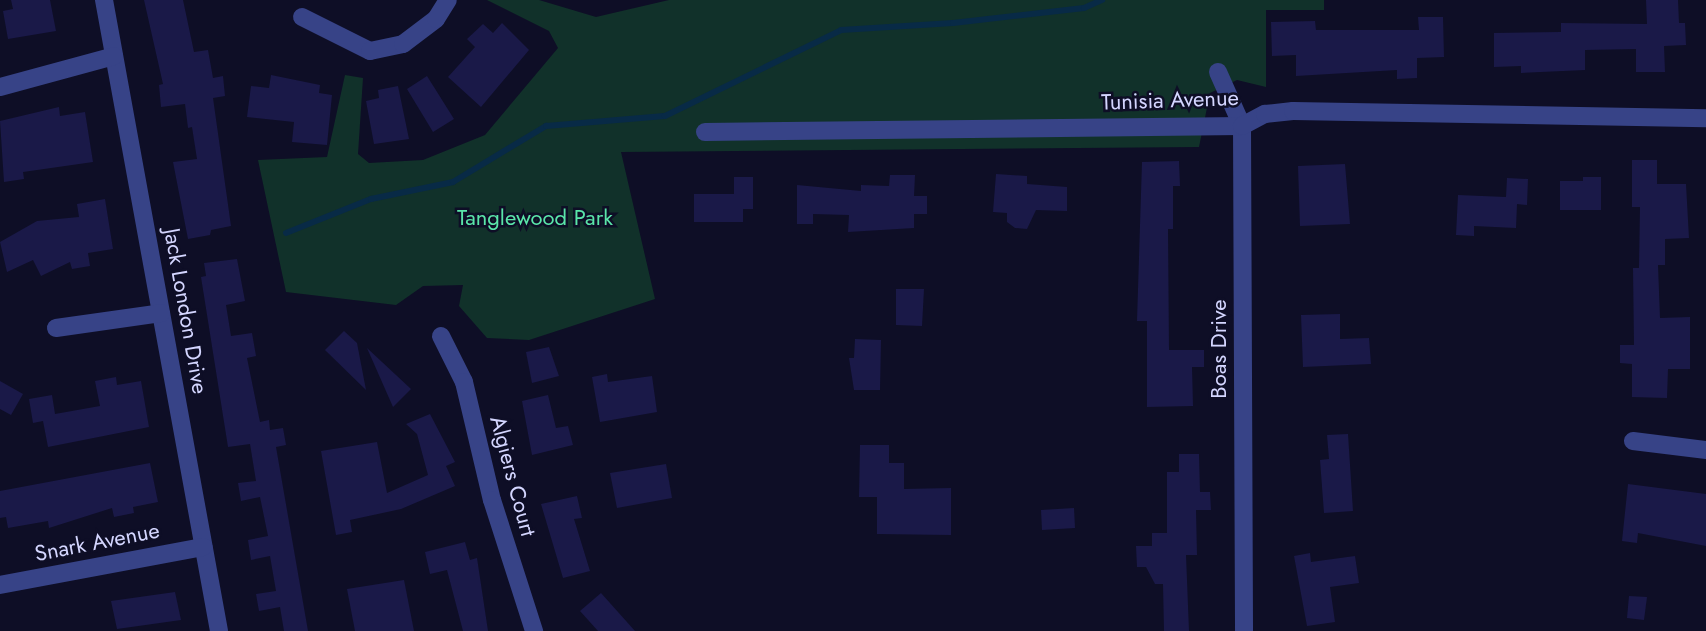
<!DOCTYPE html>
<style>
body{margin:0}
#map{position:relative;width:1706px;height:631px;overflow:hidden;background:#0e0e26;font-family:Jost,sans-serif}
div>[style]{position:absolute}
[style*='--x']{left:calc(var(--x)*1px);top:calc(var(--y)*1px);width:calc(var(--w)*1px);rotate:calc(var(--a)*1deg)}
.green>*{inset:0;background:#11312a}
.stream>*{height:6px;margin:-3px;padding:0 3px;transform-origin:3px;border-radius:3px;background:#082a46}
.building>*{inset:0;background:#1a1948}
.minor>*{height:18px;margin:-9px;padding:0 9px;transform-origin:9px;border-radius:9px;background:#374387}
span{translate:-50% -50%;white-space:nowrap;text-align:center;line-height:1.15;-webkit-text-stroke:5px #0e0e26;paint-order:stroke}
.street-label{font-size:22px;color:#d4d6ff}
.park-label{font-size:22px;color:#5ae5a9}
</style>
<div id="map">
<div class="green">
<i style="clip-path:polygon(487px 0,539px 0,596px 17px,669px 0,1324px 0,1324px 10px,1266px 10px,1266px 87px,1237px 80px,1210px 93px,1199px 147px,621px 152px,655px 299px,529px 340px,487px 338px,459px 306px,463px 285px,423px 286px,396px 305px,286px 292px,258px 160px,327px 157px,345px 75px,363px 78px,358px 154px,369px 163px,423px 160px,485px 135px,558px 48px,549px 31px)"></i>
</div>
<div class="stream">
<i style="--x:286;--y:233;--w:92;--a:-21.8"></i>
<i style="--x:371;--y:199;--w:84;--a:-11.7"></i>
<i style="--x:453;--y:182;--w:109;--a:-31.1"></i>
<i style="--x:546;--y:126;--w:119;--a:-4.8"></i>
<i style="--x:665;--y:116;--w:196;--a:-26"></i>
<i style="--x:841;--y:30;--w:112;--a:-3.6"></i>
<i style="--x:953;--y:23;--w:132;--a:-6.5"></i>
<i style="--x:1084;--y:8;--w:20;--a:-24"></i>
</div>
<div class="building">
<i style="clip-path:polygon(11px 0,50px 0,56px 31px,8px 39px,3px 11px,13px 9px)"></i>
<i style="clip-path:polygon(144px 0,183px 0,194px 52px,208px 50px,213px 78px,223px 76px,225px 96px,213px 98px,231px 226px,211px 230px,210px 235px,188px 239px,173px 162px,197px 159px,192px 127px,188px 128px,185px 104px,161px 107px,159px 85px,163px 84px)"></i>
<i style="clip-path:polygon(1646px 0,1678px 0,1679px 23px,1685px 23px,1686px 45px,1664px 46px,1665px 72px,1636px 72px,1636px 49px,1585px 50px,1585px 70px,1521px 73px,1521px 66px,1494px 67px,1494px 33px,1561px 32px,1561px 23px,1647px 24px)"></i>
<i style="clip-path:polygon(1418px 17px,1443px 17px,1444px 57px,1417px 58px,1417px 78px,1397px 79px,1397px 70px,1296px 76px,1296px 55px,1272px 56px,1271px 22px,1315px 21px,1316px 30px,1419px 30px)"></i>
<i style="clip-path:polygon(502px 23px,529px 50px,481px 107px,448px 77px,475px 47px,467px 39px,483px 24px,493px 33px)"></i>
<i style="clip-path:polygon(271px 75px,320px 85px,319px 93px,332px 95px,327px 145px,292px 142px,294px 122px,247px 117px,251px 86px,269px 88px)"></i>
<i style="clip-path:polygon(427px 76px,454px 119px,433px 132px,407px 89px)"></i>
<i style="clip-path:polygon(398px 86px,409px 139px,374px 144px,366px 101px,379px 98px,378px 90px)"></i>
<i style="clip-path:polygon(59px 107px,60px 116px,85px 112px,93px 162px,23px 172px,24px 179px,4px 182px,0 121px)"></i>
<i style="clip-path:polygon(1632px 160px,1657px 160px,1657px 184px,1686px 184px,1689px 238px,1665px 239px,1665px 265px,1658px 265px,1660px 318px,1690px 317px,1690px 369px,1668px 369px,1667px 398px,1632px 397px,1632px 364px,1620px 363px,1620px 345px,1634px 345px,1633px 268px,1639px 268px,1640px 207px,1632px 207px)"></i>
<i style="clip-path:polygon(1179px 161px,1180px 186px,1173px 186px,1173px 229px,1168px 229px,1169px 350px,1204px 350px,1204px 367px,1192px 367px,1193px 406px,1147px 407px,1147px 321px,1137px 321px,1142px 162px)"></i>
<i style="clip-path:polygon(1345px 164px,1350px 224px,1300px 226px,1298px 166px)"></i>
<i style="clip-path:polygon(996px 174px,1027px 176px,1027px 184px,1067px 187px,1067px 211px,1036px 210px,1027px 229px,1015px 228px,1007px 222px,1007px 213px,993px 212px)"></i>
<i style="clip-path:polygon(890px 175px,915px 175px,914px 196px,927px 196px,927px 214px,914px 214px,914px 228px,848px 232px,849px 215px,813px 214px,813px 224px,797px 224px,797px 185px,861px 191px,861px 185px,889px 186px)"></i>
<i style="clip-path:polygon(734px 177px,753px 177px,753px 209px,743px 209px,743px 222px,694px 222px,694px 194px,734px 194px)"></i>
<i style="clip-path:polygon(1583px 177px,1601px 177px,1601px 210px,1560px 210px,1560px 181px,1583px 181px)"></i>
<i style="clip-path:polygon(1507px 178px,1528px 179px,1527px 205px,1517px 204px,1516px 228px,1474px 226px,1474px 236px,1456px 235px,1458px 195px,1506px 197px)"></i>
<i style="clip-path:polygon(105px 199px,113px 249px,88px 253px,90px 266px,72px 269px,70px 262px,41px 276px,33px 260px,7px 272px,0 242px,37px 221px,79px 217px,77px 204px)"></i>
<i style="clip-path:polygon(237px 259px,245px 301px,226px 305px,231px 336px,252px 333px,256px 356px,247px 358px,260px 422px,269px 420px,270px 430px,283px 428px,286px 445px,276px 447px,308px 631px,284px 631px,280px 607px,259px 611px,256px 594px,276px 591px,270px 556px,251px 560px,248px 540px,268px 536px,260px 497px,241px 501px,238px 483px,256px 481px,250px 444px,228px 447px,201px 277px,206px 276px,204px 263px)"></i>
<i style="clip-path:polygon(896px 289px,924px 289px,922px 326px,896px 325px)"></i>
<i style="clip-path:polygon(1340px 314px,1340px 339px,1369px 338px,1371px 364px,1303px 367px,1301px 315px)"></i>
<i style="clip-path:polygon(344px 331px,357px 343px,366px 390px,325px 350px)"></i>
<i style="clip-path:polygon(855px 339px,881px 340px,880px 390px,854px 390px,849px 358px,854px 358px)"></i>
<i style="clip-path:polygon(549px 347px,559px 376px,532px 383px,526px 352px)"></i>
<i style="clip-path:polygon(367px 348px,411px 389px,393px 407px)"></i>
<i style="clip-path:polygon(607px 374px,608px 382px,652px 376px,657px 412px,600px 422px,592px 377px)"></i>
<i style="clip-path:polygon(116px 377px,117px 385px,141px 381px,149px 427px,48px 447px,43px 421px,33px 423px,29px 399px,52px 395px,55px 414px,100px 406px,95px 381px)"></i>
<i style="clip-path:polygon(0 381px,23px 394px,11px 415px,0 409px)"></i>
<i style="clip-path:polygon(548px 395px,556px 428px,568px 426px,573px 445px,532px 455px,522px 401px)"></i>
<i style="clip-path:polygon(430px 414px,455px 462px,446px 466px,455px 486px,401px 509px,350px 520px,352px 532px,336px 535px,321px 451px,377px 442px,387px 493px,428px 475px,417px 434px,406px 424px)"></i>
<i style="clip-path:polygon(1348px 434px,1353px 511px,1324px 513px,1320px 460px,1329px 459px,1327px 435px)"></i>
<i style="clip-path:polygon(860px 445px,889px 445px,889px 463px,904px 463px,904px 489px,951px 488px,951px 535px,877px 534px,877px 497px,859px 497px)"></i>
<i style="clip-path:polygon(1179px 454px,1199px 454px,1200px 492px,1210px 492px,1211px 510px,1196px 510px,1197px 555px,1186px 555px,1189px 631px,1164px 631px,1163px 584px,1155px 584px,1146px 567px,1137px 567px,1136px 546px,1152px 546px,1152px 533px,1167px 533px,1167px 472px,1179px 472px)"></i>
<i style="clip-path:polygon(150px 463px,158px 502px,133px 507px,134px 513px,114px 517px,112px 508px,49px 528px,48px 521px,8px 528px,6px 517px,0 518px,0 491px)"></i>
<i style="clip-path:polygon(666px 464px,672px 498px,617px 508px,610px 473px)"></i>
<i style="clip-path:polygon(1628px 484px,1706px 494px,1706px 546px,1638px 533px,1637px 543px,1622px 541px)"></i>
<i style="clip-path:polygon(577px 496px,582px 518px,574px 519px,590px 571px,563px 578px,541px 504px)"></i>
<i style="clip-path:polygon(1074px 508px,1075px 528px,1042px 530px,1041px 510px)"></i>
<i style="clip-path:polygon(465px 542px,470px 560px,477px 558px,488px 631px,463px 631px,447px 570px,430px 574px,425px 552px)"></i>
<i style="clip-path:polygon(1310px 553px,1311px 562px,1355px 556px,1359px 583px,1330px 587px,1335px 622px,1307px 626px,1294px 556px)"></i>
<i style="clip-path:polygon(404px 580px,414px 631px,355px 631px,347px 589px)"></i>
<i style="clip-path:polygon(175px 592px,181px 620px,117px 629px,111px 601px)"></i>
<i style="clip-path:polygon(601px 593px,635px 631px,598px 631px,580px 611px)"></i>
<i style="clip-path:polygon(1629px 596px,1647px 597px,1644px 620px,1627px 618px)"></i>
</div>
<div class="minor">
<i style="--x:104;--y:0;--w:641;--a:79.67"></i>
<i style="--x:302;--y:17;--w:76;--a:26.6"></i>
<i style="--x:370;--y:51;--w:34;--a:-12"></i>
<i style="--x:403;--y:44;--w:41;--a:-37.1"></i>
<i style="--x:436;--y:19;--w:22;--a:-58"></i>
<i style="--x:1218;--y:72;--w:59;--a:66"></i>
<i style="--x:1242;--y:126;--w:505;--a:89.77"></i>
<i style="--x:0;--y:87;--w:118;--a:-15.2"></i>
<i style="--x:705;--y:132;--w:537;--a:-0.64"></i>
<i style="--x:1242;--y:126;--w:26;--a:-28"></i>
<i style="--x:1265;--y:114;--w:28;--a:-6"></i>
<i style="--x:1293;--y:111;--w:413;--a:1"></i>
<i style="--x:56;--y:328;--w:106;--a:-8.1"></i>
<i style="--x:441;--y:336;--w:51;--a:63.4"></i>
<i style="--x:464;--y:382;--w:121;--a:76.7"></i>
<i style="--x:492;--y:500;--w:138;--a:72.2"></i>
<i style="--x:1633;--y:441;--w:74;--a:7"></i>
<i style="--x:0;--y:585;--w:207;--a:-10.6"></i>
</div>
<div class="street-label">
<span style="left:1170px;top:100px;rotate:-2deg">Tunisia Avenue</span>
<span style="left:186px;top:311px;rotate:80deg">Jack London Drive</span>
<span style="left:1219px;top:349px;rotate:-90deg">Boas Drive</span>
<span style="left:513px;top:476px;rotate:75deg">Algiers Court</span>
<span style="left:97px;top:542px;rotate:-11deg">Snark Avenue</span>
</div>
<div class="park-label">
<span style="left:535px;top:218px">Tanglewood Park</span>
</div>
</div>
